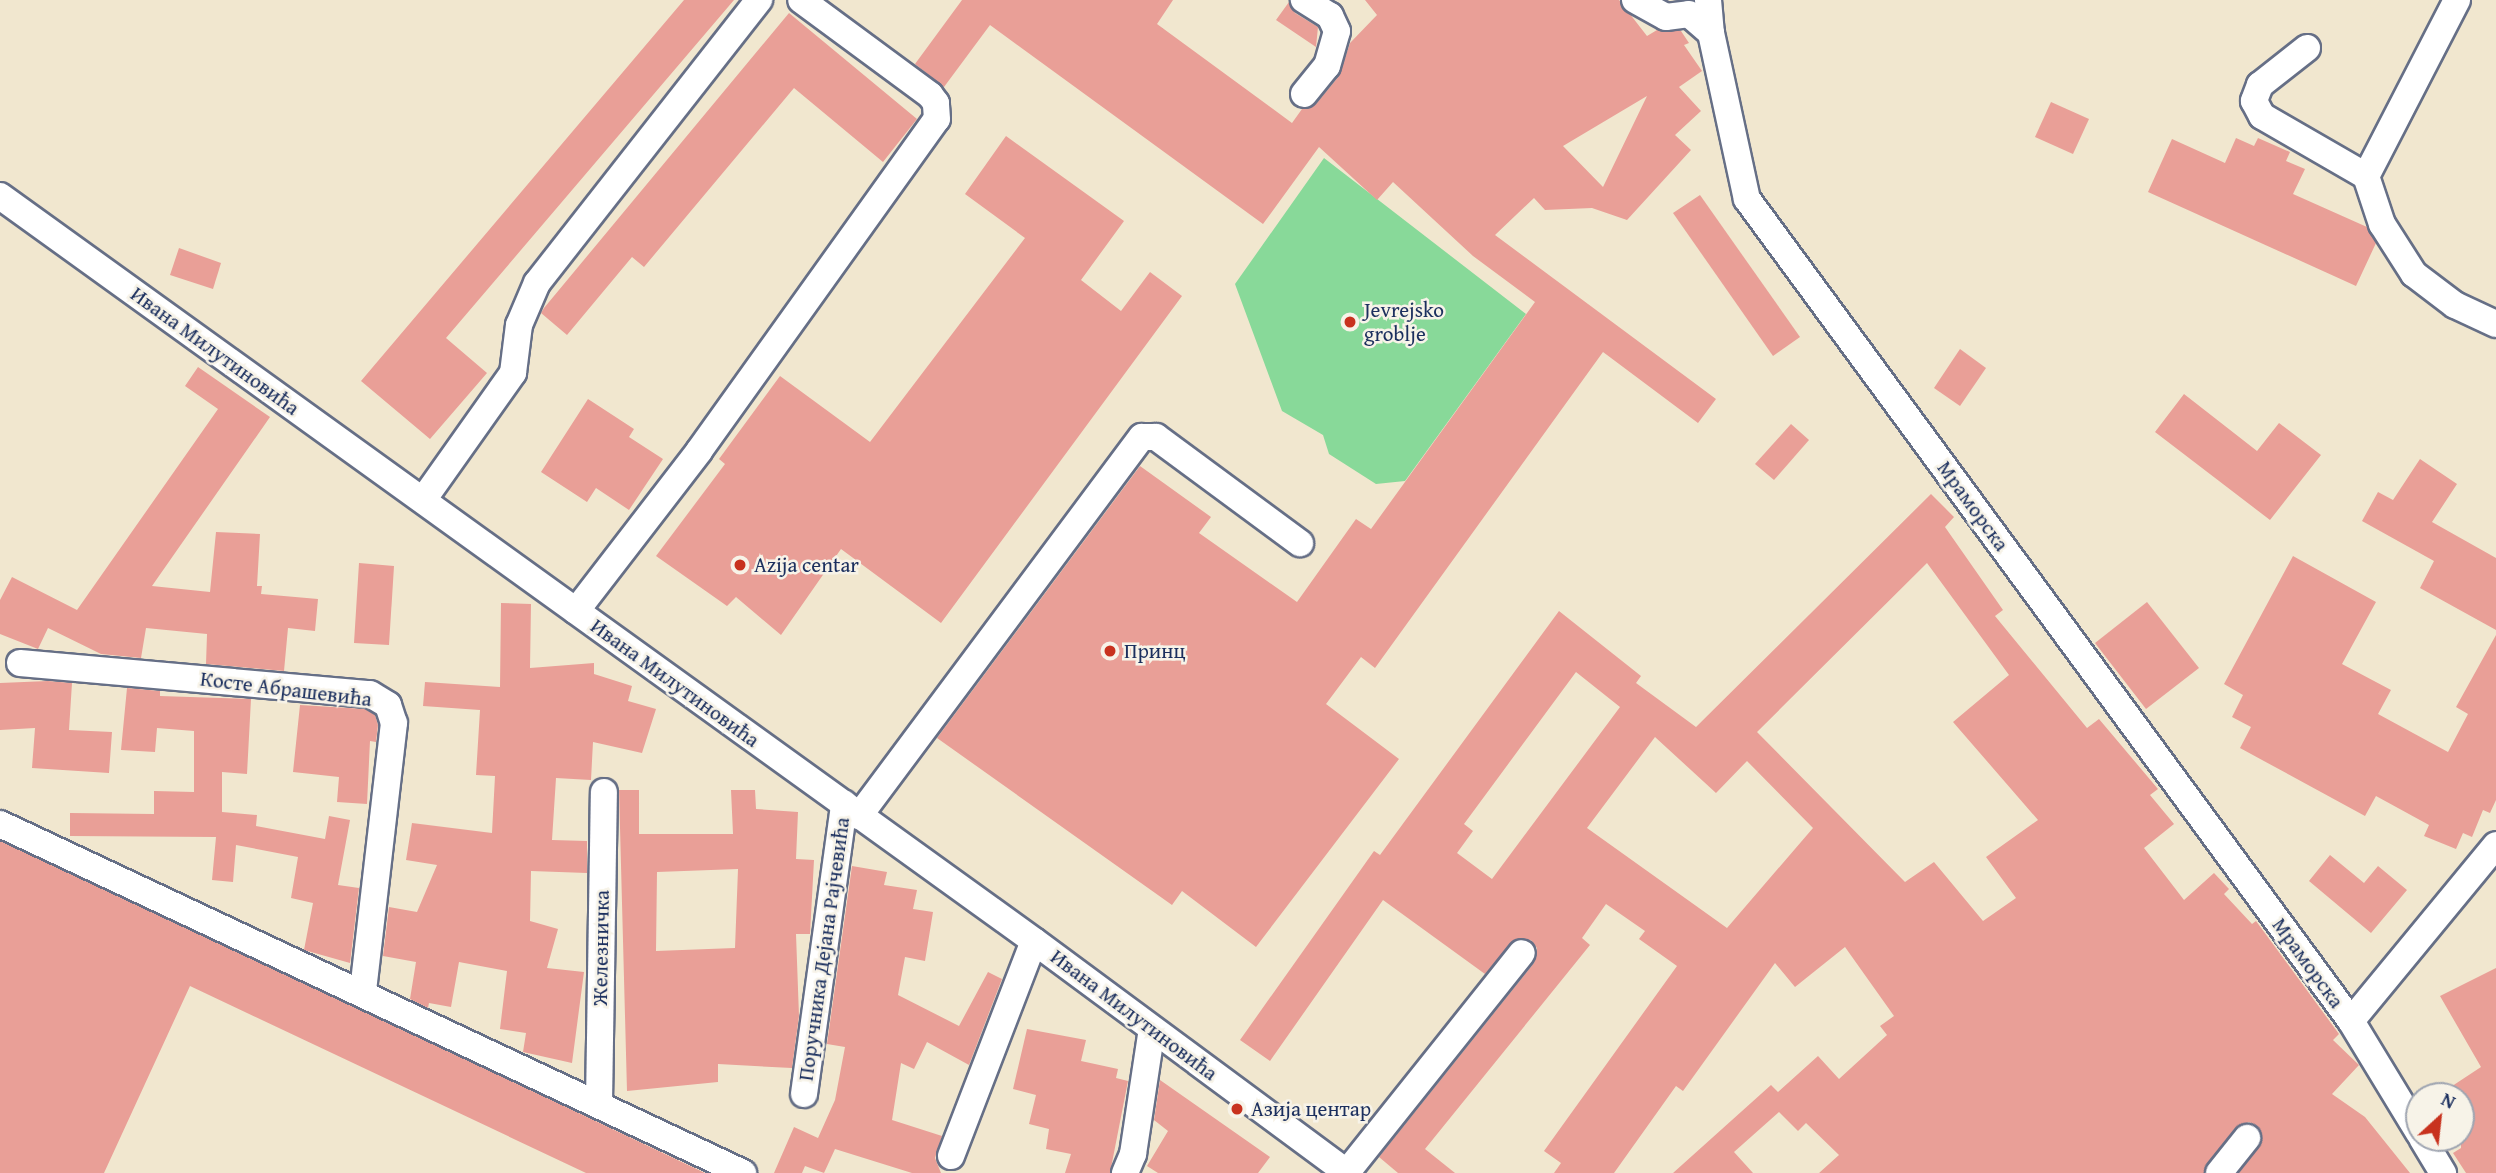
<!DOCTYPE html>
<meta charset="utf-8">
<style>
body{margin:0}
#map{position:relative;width:2496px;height:1173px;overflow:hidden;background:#f1e7cf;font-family:"Gentium Book Plus",serif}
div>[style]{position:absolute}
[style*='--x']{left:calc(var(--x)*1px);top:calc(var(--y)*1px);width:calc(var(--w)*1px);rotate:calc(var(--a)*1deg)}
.green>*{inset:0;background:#88d999}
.building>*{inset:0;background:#e99f97}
.roads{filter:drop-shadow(2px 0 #666f86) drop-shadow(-2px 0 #666f86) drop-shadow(0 2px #666f86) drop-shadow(0 -2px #666f86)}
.minor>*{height:26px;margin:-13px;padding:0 13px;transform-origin:13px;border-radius:13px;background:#fff}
.dots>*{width:19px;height:19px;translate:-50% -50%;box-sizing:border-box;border:4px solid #f7f3e8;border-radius:50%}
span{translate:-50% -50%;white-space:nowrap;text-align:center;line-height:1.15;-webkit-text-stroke:5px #f7f3e8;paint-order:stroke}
.poi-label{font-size:21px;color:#1b2f5e}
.left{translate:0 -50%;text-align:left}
.street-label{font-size:21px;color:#1b2f5e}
.north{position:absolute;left:2405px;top:1082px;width:70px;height:70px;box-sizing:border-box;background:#f7f3e8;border:2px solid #9fa5b1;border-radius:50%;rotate:27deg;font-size:19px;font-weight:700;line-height:28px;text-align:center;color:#1b2f5e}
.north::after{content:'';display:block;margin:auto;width:24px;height:32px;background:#c8321e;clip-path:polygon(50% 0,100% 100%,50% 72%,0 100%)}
</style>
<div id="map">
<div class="green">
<i style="clip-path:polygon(1324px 158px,1526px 314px,1405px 481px,1376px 484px,1329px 454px,1323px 435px,1282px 411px,1235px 284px)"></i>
</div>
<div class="building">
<i style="clip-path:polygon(684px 0,734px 0,446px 338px,487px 373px,430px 439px,361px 381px)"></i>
<i style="clip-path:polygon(evenodd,962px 0,1173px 0,1157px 24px,1292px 123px,1302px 109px,1316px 104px,1339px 76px,1350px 43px,1377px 15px,1365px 0,1619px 0,1647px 36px,1657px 30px,1681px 31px,1689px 43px,1684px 45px,1702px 71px,1679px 87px,1701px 111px,1675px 135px,1691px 150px,1627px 220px,1592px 208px,1545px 210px,1534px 198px,1495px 235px,1716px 399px,1698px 423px,1603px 352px,1375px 668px,1361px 657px,1326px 704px,1399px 759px,1256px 947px,1182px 891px,1172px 905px,937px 738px,1140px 466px,1211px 517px,1199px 533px,1297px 602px,1356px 519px,1371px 529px,1535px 302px,1473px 256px,1393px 182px,1377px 200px,1319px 147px,1263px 224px,990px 25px,944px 87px,915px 64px,962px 0,1647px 96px,1603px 187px,1563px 146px,1647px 96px)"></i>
<i style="clip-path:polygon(1289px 2px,1295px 13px,1318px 27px,1316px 47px,1276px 20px)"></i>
<i style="clip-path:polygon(789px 13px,917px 119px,883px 162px,794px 88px,644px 267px,632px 257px,567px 335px,541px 313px,544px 308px)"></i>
<i style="clip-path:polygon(2051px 102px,2089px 119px,2073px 154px,2035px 137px)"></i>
<i style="clip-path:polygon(1006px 136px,1124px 221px,1081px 280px,1121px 311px,1150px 272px,1182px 296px,941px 623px,841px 549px,781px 635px,736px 597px,727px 606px,656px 556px,725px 464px,719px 459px,780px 376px,870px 442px,1025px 238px,965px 194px)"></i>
<i style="clip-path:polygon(2236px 138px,2254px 146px,2258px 138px,2290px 152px,2286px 161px,2305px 169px,2293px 194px,2367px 227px,2376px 243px,2356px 286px,2148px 192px,2172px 139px,2225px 163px)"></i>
<i style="clip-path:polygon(1700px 195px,1800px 337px,1773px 356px,1673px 213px)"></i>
<i style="clip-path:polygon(179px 248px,221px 263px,213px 289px,170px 275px)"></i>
<i style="clip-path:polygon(1960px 349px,1986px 368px,1960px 406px,1934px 388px)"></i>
<i style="clip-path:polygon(198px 367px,270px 417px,152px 586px,210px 592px,216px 532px,260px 534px,257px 586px,262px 586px,261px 594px,318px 599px,315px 631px,288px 628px,284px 671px,206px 664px,207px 634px,146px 628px,141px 658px,101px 654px,48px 628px,38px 649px,0 634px,0 600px,12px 577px,77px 610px,218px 409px,185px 386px)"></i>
<i style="clip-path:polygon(2184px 394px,2257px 451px,2279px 423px,2321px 455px,2270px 520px,2155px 432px)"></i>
<i style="clip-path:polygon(588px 399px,634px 429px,629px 437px,663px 459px,629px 510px,596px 488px,587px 502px,541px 472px)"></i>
<i style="clip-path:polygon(1791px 424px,1809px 440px,1774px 480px,1755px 464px)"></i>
<i style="clip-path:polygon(2420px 459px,2457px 484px,2432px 522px,2496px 558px,2496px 630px,2420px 588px,2434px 561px,2362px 521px,2378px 492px,2393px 500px)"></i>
<i style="clip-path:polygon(evenodd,1931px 494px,1954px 517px,1945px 527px,2003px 610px,1995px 616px,2087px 728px,2099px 719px,2158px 789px,2150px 795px,2174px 824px,2144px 848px,2184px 900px,2214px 873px,2229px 889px,2224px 894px,2252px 924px,2256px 921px,2339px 1034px,2333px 1040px,2359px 1065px,2332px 1094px,2365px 1117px,2410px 1173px,2239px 1173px,2262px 1141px,2257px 1126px,2249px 1122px,2235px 1128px,2204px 1173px,1819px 1173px,1839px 1155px,1806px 1123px,1798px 1131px,1779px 1112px,1734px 1152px,1753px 1173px,1673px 1173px,1771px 1085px,1778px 1092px,1818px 1056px,1839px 1079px,1887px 1035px,1880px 1026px,1894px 1016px,1845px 947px,1795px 987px,1775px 963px,1683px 1091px,1676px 1086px,1614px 1173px,1554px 1173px,1561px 1163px,1544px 1151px,1677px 966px,1639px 939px,1645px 931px,1606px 904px,1582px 938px,1590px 945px,1425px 1149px,1455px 1173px,1398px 1173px,1379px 1157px,1534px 963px,1537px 948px,1531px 940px,1516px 939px,1485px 974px,1383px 900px,1270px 1061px,1240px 1040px,1374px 851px,1380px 855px,1559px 611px,1641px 676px,1636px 683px,1696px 727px,1931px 494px,1927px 563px,2009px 675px,1953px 722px,2038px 820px,1986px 857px,2016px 898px,1983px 921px,1934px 862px,1905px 882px,1757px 732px,1927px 563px,1931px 494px,1576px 672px,1620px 707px,1492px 879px,1457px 853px,1473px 831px,1464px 824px,1576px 672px,1931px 494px,1655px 737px,1716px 793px,1747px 761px,1813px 828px,1727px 928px,1587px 828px,1655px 737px)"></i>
<i style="clip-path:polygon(2293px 556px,2376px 602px,2342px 664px,2391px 690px,2378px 714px,2448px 752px,2468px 714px,2456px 707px,2496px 635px,2496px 800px,2490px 813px,2483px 810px,2472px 837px,2463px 833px,2456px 849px,2424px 836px,2429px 825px,2376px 796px,2365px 816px,2240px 748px,2251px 727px,2232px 717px,2243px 695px,2224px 684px)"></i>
<i style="clip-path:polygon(359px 563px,394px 566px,389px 645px,354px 643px)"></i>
<i style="clip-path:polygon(2147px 602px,2199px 668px,2146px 709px,2095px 643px)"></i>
<i style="clip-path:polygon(501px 603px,531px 604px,530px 668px,594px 663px,594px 674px,632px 686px,628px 701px,656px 709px,642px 753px,593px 742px,591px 780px,556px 778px,552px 840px,587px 841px,587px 873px,531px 871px,530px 921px,558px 929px,547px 968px,584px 972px,572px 1063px,523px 1052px,526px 1033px,500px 1029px,507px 971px,459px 962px,451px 1007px,429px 1003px,428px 1008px,410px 999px,416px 962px,383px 956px,389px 907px,417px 912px,437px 865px,406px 860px,412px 823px,492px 833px,495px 776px,476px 775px,480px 710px,423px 706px,425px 682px,500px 687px)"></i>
<i style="clip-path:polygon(48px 681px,72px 683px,69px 730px,112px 732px,109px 773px,32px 768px,35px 728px,0 730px,0 683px)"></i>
<i style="clip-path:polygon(127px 688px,160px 691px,160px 696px,251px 699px,247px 774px,222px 772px,222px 812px,257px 815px,256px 826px,325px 839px,329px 816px,350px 820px,338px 885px,359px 888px,350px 963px,304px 950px,313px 903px,291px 898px,298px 857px,236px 845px,233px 882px,212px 880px,216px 837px,70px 836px,70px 813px,154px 814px,154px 791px,194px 792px,194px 731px,157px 728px,155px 752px,121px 750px)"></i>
<i style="clip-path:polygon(300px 705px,365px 709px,375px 715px,378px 725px,376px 742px,370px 741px,367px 804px,337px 802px,339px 777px,293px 772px)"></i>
<i style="clip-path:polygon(evenodd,619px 790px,639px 790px,639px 834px,733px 834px,731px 790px,755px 790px,756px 809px,798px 812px,796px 859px,814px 860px,810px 934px,796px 934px,799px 1016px,792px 1068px,718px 1064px,718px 1082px,627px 1091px,619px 790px,738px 869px,735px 948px,656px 951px,657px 872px,738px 869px)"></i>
<i style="clip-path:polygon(0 841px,547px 1098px,705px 1173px,586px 1173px,190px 986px,104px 1173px,0 1173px)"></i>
<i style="clip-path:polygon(2330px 855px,2364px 883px,2378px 866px,2407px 890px,2371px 933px,2309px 881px)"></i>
<i style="clip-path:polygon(852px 866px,887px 872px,884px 885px,917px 890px,913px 909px,933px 912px,925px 961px,905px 957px,898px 995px,959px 1026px,988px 972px,1002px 979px,969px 1065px,927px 1042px,914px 1069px,901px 1063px,892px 1120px,942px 1136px,935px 1158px,941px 1173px,912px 1173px,835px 1149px,824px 1173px,805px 1166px,802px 1173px,774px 1173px,794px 1127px,818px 1138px,835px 1100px,845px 1047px,827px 1044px)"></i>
<i style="clip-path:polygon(2496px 968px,2496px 1173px,2466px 1173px,2453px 1153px,2461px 1148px,2461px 1096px,2437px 1096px,2481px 1067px,2440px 996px)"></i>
<i style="clip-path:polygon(1027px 1029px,1086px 1040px,1081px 1061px,1118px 1069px,1116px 1078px,1128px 1081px,1110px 1173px,1065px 1173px,1071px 1154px,1046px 1149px,1049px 1129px,1029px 1124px,1036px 1095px,1013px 1089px)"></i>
<i style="clip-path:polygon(1160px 1080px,1270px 1157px,1258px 1173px,1158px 1173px,1147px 1166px,1168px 1131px,1154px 1120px)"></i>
</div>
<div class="roads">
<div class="minor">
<i style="--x:1635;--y:0;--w:35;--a:29"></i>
<i style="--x:1666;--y:17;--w:23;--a:-7"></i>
<i style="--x:1689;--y:14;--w:29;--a:41"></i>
<i style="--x:1711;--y:33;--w:170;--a:77.8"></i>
<i style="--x:1747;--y:199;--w:1020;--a:53.69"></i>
<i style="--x:2351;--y:1021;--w:131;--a:58.7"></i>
<i style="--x:1708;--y:0;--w:33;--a:85"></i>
<i style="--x:2457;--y:0;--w:198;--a:117.3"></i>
<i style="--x:2366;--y:176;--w:51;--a:71.6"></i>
<i style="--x:2382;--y:224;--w:59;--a:57.4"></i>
<i style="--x:2414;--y:274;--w:51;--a:37.1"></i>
<i style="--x:2455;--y:305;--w:45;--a:24.9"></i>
<i style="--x:2307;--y:48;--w:60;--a:141.8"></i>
<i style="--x:2260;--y:85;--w:17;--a:111"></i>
<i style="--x:2254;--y:101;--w:17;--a:62"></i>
<i style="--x:2262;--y:116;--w:120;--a:30"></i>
<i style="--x:1304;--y:94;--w:36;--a:-51"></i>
<i style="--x:1327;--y:66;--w:36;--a:-74"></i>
<i style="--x:1337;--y:31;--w:17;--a:-115"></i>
<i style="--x:1330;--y:16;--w:31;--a:-148"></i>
<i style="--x:0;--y:196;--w:1274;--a:35.77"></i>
<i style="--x:1034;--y:941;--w:390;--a:36.5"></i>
<i style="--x:423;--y:500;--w:156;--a:-54.7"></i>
<i style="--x:513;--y:373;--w:48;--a:-82.9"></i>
<i style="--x:519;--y:325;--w:46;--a:-66.8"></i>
<i style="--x:537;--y:283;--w:360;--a:-51.9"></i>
<i style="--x:576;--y:611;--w:202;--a:-52.4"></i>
<i style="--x:699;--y:451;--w:408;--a:-54.4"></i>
<i style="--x:937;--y:119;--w:16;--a:-94"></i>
<i style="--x:936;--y:103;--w:10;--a:-127"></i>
<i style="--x:930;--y:95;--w:160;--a:-143.6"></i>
<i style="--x:20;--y:663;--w:351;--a:5.1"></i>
<i style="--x:370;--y:694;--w:21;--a:31"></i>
<i style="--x:388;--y:705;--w:19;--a:72"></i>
<i style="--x:394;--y:723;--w:270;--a:96.6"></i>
<i style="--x:859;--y:816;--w:473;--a:-53.3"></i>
<i style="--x:1142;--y:437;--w:14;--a:0"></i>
<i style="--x:1156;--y:437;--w:179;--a:36.4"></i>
<i style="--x:0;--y:824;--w:821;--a:25.16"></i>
<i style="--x:2351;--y:1021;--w:228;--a:-50.5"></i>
<i style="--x:804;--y:1094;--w:293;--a:-82.1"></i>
<i style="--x:599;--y:1103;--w:311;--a:-89.1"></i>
<i style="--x:2422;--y:1138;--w:41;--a:59"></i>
<i style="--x:951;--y:1156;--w:230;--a:-68.9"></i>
<i style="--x:1347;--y:1172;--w:280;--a:-51.4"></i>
<i style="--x:1125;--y:1173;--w:21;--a:-67"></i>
<i style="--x:1133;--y:1154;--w:126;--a:-81.4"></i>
<i style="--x:2219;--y:1173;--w:45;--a:-51.3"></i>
</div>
</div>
<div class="dots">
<i style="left:1350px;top:322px;background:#c8321e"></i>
<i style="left:740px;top:565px;background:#c8321e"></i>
<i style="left:1110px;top:651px;background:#c8321e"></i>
<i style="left:1237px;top:1109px;background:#c8321e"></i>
</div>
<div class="poi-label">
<span class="left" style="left:1364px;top:322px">Jevrejsko<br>groblje</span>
<span class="left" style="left:754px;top:565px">Azija centar</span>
<span class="left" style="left:1124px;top:651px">Принц</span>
<span class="left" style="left:1251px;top:1109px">Азија центар</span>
</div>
<div class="street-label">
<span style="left:215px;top:351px;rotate:36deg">Ивана Милутиновића</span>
<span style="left:1973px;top:506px;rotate:54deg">Мраморска</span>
<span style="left:675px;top:683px;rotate:36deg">Ивана Милутиновића</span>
<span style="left:286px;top:689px;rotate:7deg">Косте Абрашевића</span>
<span style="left:601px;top:948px;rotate:-89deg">Железничка</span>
<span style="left:824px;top:949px;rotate:-82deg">Поручника Дејана Рајчевића</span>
<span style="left:2308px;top:963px;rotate:54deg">Мраморска</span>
<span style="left:1134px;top:1015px;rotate:37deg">Ивана Милутиновића</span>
</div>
<div class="north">N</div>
</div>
